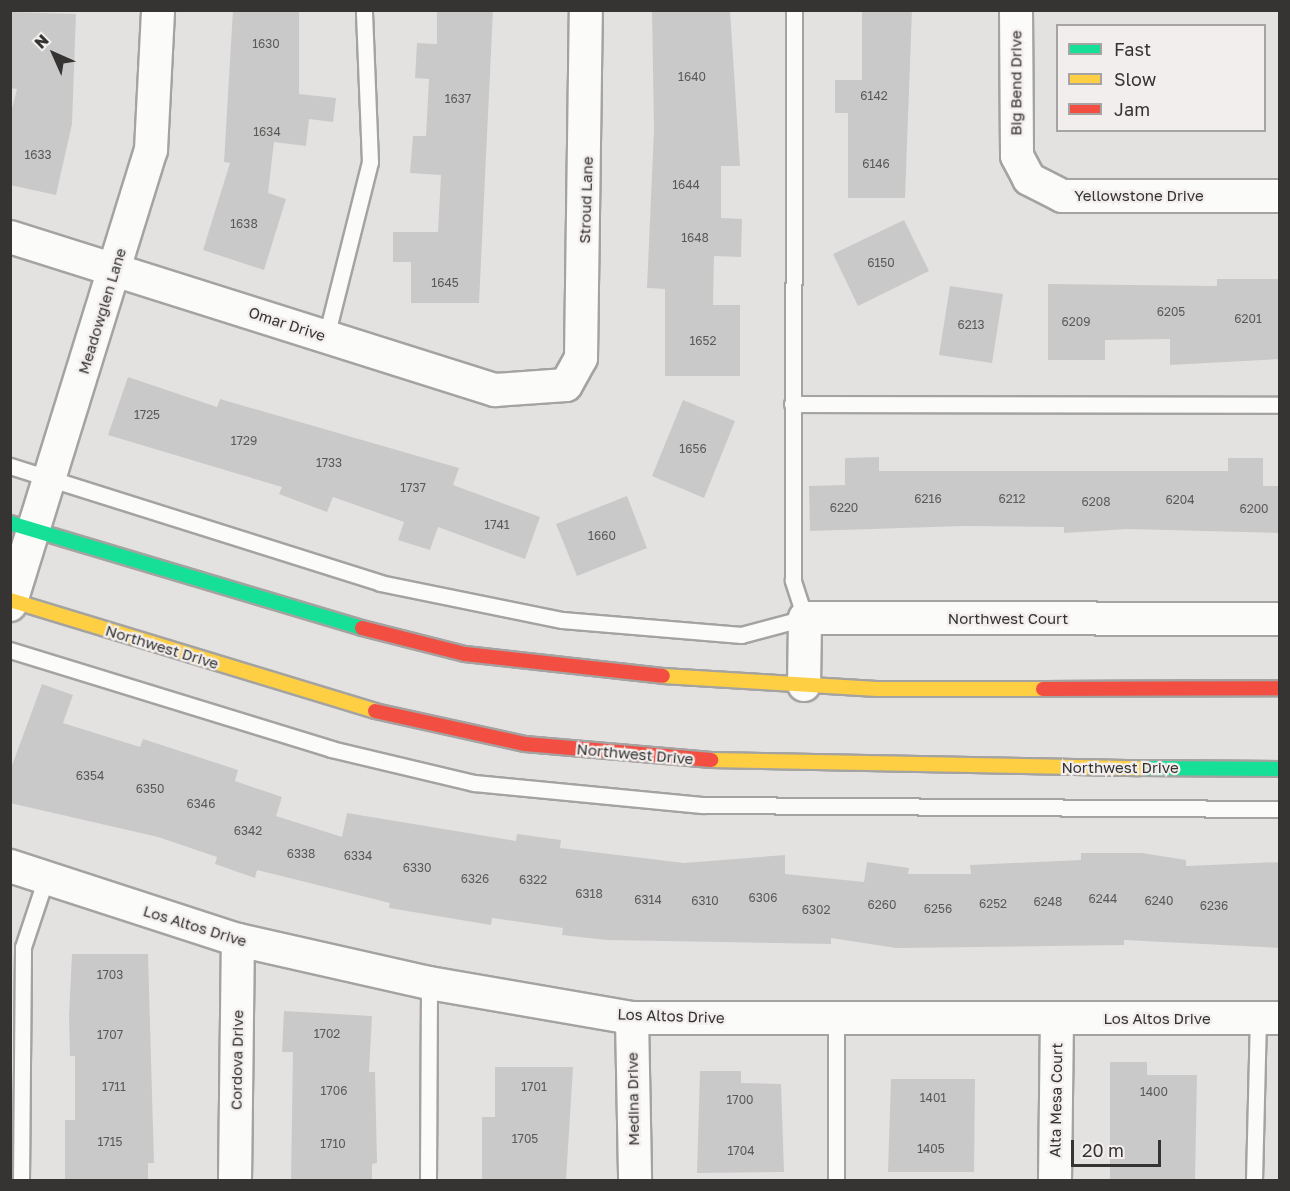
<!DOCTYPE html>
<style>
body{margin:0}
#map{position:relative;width:1290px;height:1191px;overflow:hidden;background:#e4e2e1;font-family:"Golos Text",sans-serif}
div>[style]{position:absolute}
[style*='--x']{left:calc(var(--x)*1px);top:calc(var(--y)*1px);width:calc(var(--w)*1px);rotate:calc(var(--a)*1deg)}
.building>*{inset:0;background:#cac9c9}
.roads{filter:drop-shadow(2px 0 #a4a3a2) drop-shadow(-2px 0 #a4a3a2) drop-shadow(0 2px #a4a3a2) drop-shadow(0 -2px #a4a3a2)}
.lane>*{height:15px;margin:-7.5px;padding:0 7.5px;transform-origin:7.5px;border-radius:7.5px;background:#fbfbfa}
.street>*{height:32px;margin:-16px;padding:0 16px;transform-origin:16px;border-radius:16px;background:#fbfbfa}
.fast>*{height:14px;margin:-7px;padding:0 7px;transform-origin:7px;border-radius:7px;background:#16e098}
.slow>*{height:14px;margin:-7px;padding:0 7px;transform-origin:7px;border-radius:7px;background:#ffcf43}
.jam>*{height:14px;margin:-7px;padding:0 7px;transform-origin:7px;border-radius:7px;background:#f24e42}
span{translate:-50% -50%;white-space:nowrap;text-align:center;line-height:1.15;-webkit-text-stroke:4.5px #f2eeed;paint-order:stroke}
.number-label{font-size:12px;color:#5a5958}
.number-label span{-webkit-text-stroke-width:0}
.street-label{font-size:15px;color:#353433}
.frame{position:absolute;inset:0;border:12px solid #353433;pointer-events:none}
.legend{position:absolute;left:1056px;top:24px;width:210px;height:108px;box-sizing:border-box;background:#f2eeed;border:2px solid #a6a4a3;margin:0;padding:8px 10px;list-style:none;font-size:18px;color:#353433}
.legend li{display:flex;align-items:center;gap:12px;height:30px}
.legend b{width:30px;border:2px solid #a6a4a3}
.north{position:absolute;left:24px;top:24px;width:60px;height:60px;-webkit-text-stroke:4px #f2eeed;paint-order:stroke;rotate:315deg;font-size:16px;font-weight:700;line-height:24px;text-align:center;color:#353433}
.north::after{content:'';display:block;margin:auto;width:21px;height:27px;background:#353433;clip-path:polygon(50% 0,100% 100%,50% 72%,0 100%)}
.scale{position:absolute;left:1071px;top:1140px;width:90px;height:27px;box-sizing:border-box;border:3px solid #353433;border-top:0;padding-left:8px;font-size:18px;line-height:21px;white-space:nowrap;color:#353433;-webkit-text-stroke:4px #f2eeed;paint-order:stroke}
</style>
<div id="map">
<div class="building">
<i style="clip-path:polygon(233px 10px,299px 10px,299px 94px,336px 98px,333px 122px,309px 119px,306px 146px,274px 142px,268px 193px,286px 199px,264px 270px,203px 250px,230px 163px,224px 162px)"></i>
<i style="clip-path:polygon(437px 10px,493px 10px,479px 303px,411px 303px,411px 262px,393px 262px,393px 232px,438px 232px,441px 175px,410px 173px,413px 136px,426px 136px,429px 79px,415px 78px,417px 43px,437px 44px)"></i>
<i style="clip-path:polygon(652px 10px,730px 10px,740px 166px,721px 166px,721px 218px,742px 219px,741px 257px,714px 256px,713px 305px,740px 305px,740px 376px,665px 376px,665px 289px,647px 288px,654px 130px)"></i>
<i style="clip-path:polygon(862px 10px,912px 10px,905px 198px,848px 198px,848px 113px,835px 113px,835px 80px,862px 80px)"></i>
<i style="clip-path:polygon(10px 12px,76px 14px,72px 124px,56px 195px,10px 185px,10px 116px,17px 89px,10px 88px)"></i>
<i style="clip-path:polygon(904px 220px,929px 271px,858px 306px,833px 254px)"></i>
<i style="clip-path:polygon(1217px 279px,1280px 279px,1280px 359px,1170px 365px,1170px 339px,1105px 340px,1105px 360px,1048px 360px,1048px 284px,1217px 286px)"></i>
<i style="clip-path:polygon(950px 286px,1003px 294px,992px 363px,939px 355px)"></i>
<i style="clip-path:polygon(128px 377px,217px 407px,220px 399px,459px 468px,453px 485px,540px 517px,525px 559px,438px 527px,430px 550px,398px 540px,404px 522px,333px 497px,327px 512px,279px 494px,282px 487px,108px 435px)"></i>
<i style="clip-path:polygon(683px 400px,735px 421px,704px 498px,652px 476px)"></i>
<i style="clip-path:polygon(879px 457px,879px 471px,1228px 471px,1228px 458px,1263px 458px,1263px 486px,1280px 486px,1280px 533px,1128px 529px,1064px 533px,1064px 527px,963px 526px,810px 531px,809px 486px,845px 485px,845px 458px)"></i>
<i style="clip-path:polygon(627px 496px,647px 548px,577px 576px,556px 524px)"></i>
<i style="clip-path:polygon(42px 684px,73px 695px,63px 723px,140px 747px,143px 739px,238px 770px,235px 781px,282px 797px,276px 816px,342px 837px,347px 813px,516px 841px,517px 834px,561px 840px,560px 848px,684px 863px,785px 855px,785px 874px,864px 882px,867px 862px,909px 868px,908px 874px,971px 874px,970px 865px,1081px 860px,1081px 853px,1142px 853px,1186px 860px,1186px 866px,1280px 862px,1280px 948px,1124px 940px,1124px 945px,896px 948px,831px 938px,831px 944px,607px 940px,562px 935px,563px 928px,492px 918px,491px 925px,389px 908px,390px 903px,257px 870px,255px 878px,215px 864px,217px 857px,158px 837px,10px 803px,10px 771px)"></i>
<i style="clip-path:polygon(72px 954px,148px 954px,154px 1163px,148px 1163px,148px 1180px,65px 1180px,65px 1120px,75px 1120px,75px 1056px,70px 1056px,69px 1016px)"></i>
<i style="clip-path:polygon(284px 1011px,372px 1016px,369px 1072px,375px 1072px,377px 1163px,372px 1164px,372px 1180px,291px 1180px,293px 1052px,282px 1052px)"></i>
<i style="clip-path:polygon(1110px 1062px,1147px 1062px,1147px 1075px,1197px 1075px,1195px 1180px,1110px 1180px)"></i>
<i style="clip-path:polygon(495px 1067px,573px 1067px,566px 1180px,482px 1180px,482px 1117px,495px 1117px)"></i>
<i style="clip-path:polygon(700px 1071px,741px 1071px,741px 1083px,781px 1084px,784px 1172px,697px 1173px)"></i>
<i style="clip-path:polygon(891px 1079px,975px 1079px,974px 1172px,888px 1172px)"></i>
</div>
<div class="roads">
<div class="lane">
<i style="--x:326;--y:337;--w:180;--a:-75.9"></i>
<i style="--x:370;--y:162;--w:152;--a:-92.3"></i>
<i style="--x:792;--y:404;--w:488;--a:0.1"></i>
<i style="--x:10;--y:466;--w:388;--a:17.5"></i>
<i style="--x:380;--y:583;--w:186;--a:11.5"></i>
<i style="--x:562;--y:620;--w:180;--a:4.8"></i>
<i style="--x:741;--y:635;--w:66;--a:-14.9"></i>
<i style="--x:805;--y:618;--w:40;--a:-108"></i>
<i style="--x:793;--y:580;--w:570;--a:-89.9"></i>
<i style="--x:10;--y:650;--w:336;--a:17.1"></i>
<i style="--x:331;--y:749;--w:147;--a:13.4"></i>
<i style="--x:474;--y:783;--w:229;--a:5.5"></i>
<i style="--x:702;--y:805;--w:578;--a:0.4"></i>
<i style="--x:836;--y:1019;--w:161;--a:90"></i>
<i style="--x:21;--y:1180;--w:233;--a:-89.5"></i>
<i style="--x:23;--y:947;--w:73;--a:-71.6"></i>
<i style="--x:428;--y:1180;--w:197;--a:-89.7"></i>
<i style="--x:1254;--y:1180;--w:162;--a:-88.6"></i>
</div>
<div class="street">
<i style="--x:1016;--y:10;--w:146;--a:89.6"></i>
<i style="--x:1017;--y:156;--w:26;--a:62"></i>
<i style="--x:1029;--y:179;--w:37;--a:27"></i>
<i style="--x:1062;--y:196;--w:218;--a:0"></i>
<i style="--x:10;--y:237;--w:509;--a:17.51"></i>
<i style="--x:495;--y:390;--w:71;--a:-4"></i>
<i style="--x:566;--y:385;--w:31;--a:-61"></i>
<i style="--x:581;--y:358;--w:348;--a:-89.2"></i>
<i style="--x:10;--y:605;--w:476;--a:-72.8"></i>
<i style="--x:151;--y:150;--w:140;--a:-87.1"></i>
<i style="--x:804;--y:685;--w:67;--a:-89.1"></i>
<i style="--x:805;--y:618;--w:475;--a:0.1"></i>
<i style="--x:10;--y:866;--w:240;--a:18"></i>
<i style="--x:238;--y:940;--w:196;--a:12.7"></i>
<i style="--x:429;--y:983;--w:206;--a:9.8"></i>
<i style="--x:632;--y:1018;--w:648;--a:0"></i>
<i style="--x:632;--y:1018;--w:162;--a:88.9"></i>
<i style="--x:235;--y:1180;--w:240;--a:-89.3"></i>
<i style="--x:1055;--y:1180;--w:161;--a:-89.3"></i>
</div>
<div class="fast">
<i style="--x:10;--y:523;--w:367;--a:16.6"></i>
<i style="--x:1140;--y:768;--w:140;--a:0.4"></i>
</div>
<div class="slow">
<i style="--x:10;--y:600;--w:382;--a:16.9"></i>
<i style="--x:663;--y:676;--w:214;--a:3.5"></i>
<i style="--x:877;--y:689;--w:166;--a:0"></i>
<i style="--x:711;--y:760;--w:429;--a:1.1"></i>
</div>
<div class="jam">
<i style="--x:362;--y:628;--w:106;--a:14.2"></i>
<i style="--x:465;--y:654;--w:199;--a:6.3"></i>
<i style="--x:1043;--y:689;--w:237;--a:-0.2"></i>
<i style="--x:375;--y:711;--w:154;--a:12.4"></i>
<i style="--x:525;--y:744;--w:187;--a:4.9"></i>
</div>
</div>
<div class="number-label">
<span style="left:266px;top:44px">1630</span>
<span style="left:692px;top:77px">1640</span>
<span style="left:874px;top:96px">6142</span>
<span style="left:458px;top:99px">1637</span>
<span style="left:267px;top:132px">1634</span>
<span style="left:38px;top:155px">1633</span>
<span style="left:876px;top:164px">6146</span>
<span style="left:686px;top:185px">1644</span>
<span style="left:244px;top:224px">1638</span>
<span style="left:695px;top:238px">1648</span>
<span style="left:881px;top:263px">6150</span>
<span style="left:445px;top:283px">1645</span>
<span style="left:1171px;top:312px">6205</span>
<span style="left:1248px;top:319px">6201</span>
<span style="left:1076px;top:322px">6209</span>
<span style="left:971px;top:325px">6213</span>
<span style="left:703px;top:341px">1652</span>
<span style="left:147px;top:415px">1725</span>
<span style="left:244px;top:441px">1729</span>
<span style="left:693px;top:449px">1656</span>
<span style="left:329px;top:463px">1733</span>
<span style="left:413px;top:488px">1737</span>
<span style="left:928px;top:499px">6216</span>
<span style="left:1012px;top:499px">6212</span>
<span style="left:1180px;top:500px">6204</span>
<span style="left:1096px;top:502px">6208</span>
<span style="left:844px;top:508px">6220</span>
<span style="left:1254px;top:509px">6200</span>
<span style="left:497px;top:525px">1741</span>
<span style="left:602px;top:536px">1660</span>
<span style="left:90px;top:776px">6354</span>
<span style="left:150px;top:789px">6350</span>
<span style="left:201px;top:804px">6346</span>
<span style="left:248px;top:831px">6342</span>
<span style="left:301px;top:854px">6338</span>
<span style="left:358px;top:856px">6334</span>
<span style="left:417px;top:868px">6330</span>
<span style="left:475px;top:879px">6326</span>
<span style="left:533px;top:880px">6322</span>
<span style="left:589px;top:894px">6318</span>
<span style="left:763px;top:898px">6306</span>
<span style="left:1103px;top:899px">6244</span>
<span style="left:648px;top:900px">6314</span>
<span style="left:705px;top:901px">6310</span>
<span style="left:1159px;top:901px">6240</span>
<span style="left:1048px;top:902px">6248</span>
<span style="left:993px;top:904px">6252</span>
<span style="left:882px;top:905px">6260</span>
<span style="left:1214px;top:906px">6236</span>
<span style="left:938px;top:909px">6256</span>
<span style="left:816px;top:910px">6302</span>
<span style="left:110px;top:975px">1703</span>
<span style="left:327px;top:1034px">1702</span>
<span style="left:110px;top:1035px">1707</span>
<span style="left:114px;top:1087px">1711</span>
<span style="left:534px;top:1087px">1701</span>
<span style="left:334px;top:1091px">1706</span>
<span style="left:1154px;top:1092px">1400</span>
<span style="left:933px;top:1098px">1401</span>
<span style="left:740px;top:1100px">1700</span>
<span style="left:525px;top:1139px">1705</span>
<span style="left:110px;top:1142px">1715</span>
<span style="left:333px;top:1144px">1710</span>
<span style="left:931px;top:1149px">1405</span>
<span style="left:741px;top:1151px">1704</span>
</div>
<div class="street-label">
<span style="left:1016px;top:83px;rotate:-90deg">Big Bend Drive</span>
<span style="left:1139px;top:196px">Yellowstone Drive</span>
<span style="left:586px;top:200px;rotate:-88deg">Stroud Lane</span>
<span style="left:102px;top:311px;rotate:-73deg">Meadowglen Lane</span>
<span style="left:287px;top:324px;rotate:18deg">Omar Drive</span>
<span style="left:1008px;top:619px">Northwest Court</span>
<span style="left:162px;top:647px;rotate:17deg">Northwest Drive</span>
<span style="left:635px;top:754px;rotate:5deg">Northwest Drive</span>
<span style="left:1120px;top:768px">Northwest Drive</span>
<span style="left:195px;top:926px;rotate:17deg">Los Altos Drive</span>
<span style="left:671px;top:1016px;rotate:2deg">Los Altos Drive</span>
<span style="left:1157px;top:1019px">Los Altos Drive</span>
<span style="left:237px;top:1060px;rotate:-89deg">Cordova Drive</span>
<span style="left:633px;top:1099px;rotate:-91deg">Medina Drive</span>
<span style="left:1056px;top:1100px;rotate:-89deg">Alta Mesa Court</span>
</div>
<div class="frame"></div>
<ul class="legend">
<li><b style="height:8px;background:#16e098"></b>Fast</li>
<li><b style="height:8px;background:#ffcf43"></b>Slow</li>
<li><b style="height:8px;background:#f24e42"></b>Jam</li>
</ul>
<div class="north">N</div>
<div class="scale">20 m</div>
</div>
